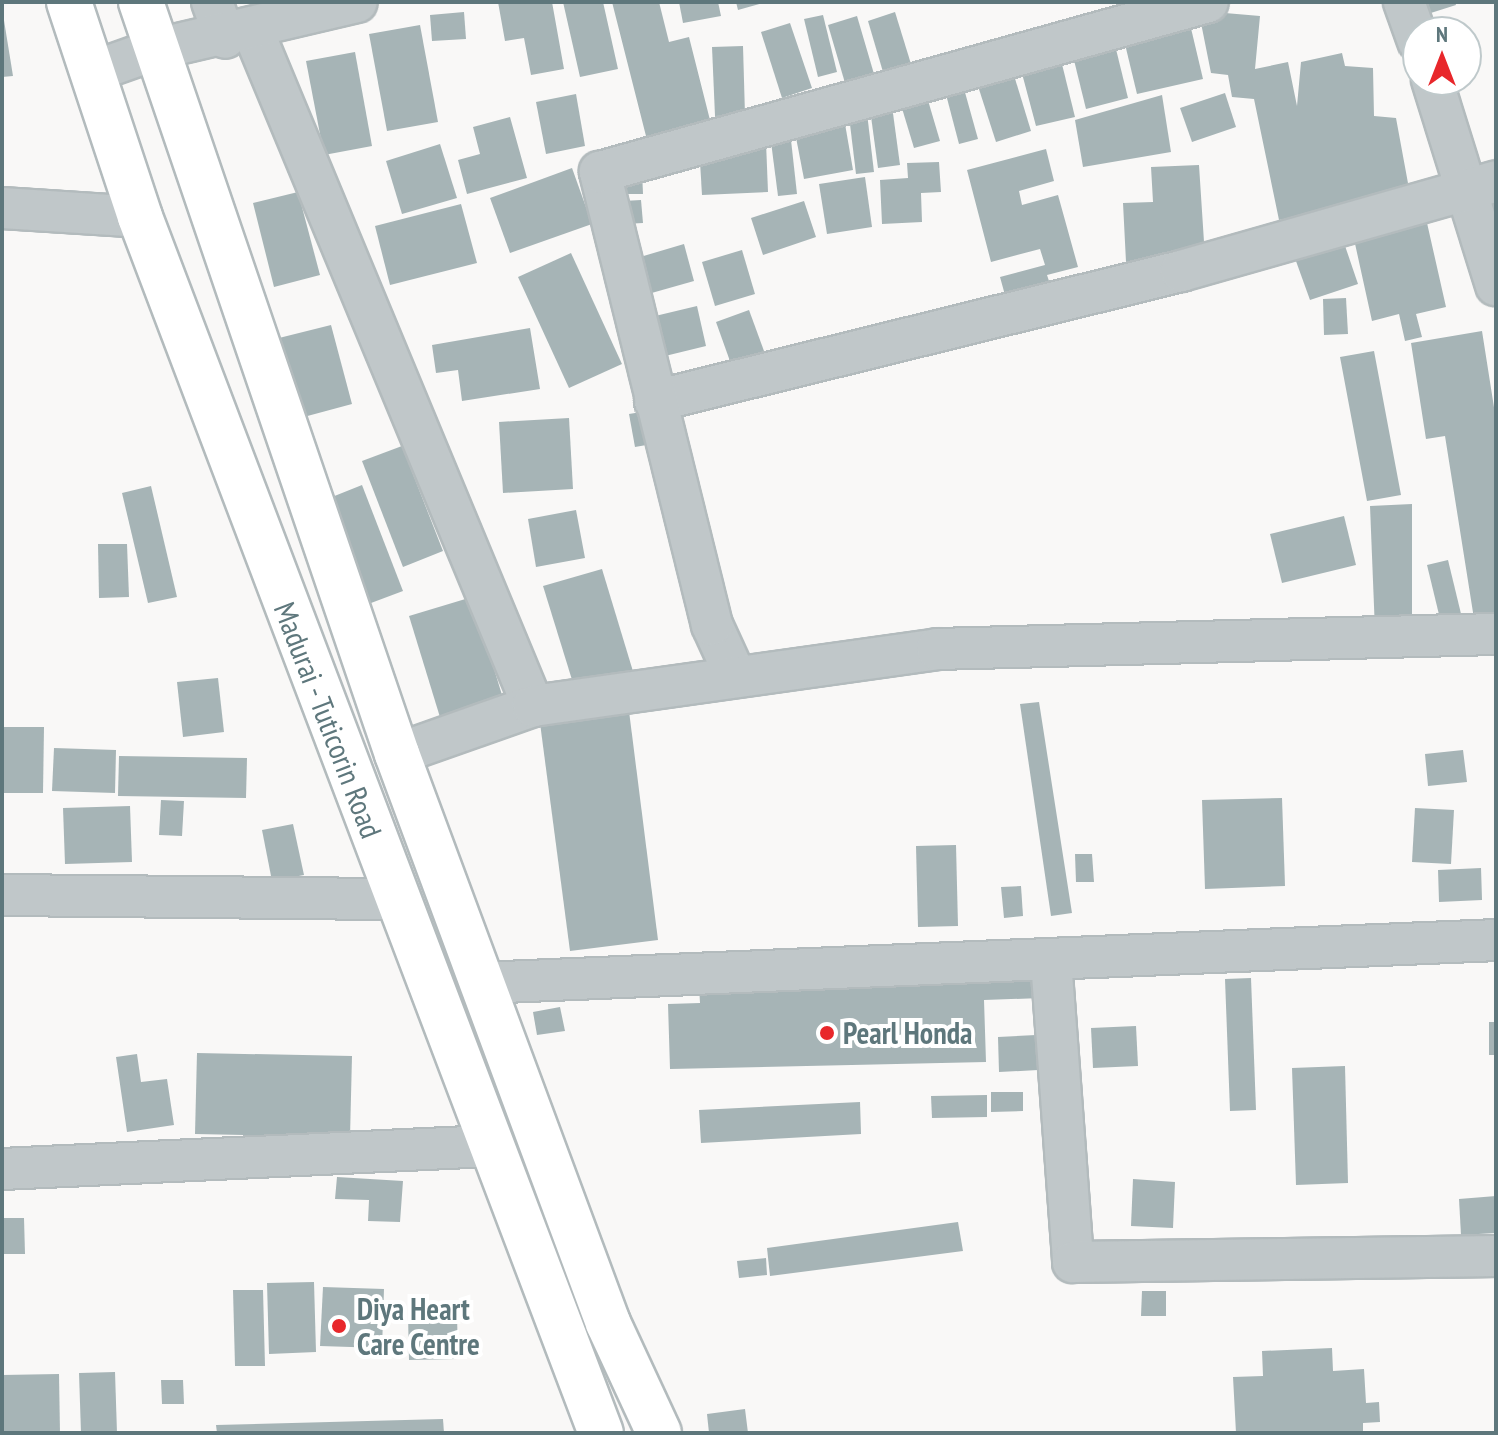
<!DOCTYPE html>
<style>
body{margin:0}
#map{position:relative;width:1498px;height:1435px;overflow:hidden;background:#f9f8f7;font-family:"PT Sans Narrow",sans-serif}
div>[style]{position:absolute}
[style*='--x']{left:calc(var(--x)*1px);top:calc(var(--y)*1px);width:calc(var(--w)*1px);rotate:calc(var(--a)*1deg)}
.building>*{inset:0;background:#a6b4b6}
.roads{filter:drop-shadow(2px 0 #b3bbbd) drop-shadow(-2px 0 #b3bbbd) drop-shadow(0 2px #b3bbbd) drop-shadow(0 -2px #b3bbbd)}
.minor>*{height:40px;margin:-20px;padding:0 20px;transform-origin:20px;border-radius:20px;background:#c0c7c9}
.primary>*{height:44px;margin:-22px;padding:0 22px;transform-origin:22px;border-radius:22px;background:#fff}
.dots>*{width:22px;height:22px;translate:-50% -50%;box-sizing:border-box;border:4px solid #fff;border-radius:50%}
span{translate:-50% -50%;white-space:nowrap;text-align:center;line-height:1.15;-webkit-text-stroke:8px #fff;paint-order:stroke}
.street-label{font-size:30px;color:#5e777c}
.poi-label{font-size:30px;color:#5e777c;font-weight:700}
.left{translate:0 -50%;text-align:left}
.frame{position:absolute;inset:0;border:4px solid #5e777c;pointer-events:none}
.north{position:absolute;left:1402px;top:16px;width:80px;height:80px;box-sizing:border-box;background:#fff;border:2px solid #bfc9cb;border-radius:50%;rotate:0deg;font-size:22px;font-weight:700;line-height:32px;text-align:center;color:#5e777c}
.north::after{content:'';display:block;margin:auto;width:28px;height:36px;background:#e8272b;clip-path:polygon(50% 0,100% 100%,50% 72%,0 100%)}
</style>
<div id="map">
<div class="building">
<i style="clip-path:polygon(498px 2px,552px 2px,564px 69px,531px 75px,524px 38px,505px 41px)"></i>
<i style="clip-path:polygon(563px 2px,603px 2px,618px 69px,580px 77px)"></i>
<i style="clip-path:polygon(612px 2px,659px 2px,669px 42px,689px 37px,711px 124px,647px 140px)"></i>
<i style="clip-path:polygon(679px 2px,718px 2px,721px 16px,683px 23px)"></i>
<i style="clip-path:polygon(736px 2px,763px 2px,763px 3px,738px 10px)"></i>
<i style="clip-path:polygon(1410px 2px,1455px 2px,1456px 5px,1415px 18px)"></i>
<i style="clip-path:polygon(2px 8px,13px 76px,2px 77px)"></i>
<i style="clip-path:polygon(464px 12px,466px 39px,432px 41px,430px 15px)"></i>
<i style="clip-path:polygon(895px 12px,911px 64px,883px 72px,868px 21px)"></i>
<i style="clip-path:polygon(1225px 13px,1260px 16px,1255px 69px,1288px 62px,1297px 106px,1301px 62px,1342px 53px,1345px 66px,1373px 68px,1374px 116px,1396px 118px,1410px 194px,1279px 220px,1254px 99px,1232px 97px,1228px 75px,1211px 73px,1200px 18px)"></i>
<i style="clip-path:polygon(823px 15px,837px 72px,818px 77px,804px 19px)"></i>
<i style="clip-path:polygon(857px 16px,874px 74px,845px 83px,828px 25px)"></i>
<i style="clip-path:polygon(790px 23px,812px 88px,782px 98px,761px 32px)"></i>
<i style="clip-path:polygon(1190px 24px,1203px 79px,1137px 94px,1124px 40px)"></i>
<i style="clip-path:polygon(420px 25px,438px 122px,387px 131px,369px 34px)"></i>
<i style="clip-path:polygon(1113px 37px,1128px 98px,1086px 109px,1071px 48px)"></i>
<i style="clip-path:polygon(743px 46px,745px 115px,715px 116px,712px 47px)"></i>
<i style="clip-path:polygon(355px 52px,372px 146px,324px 155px,306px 61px)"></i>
<i style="clip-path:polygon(1060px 56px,1075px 117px,1036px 126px,1020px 66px)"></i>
<i style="clip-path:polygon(1013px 72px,1031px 131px,996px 142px,977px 83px)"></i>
<i style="clip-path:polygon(961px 78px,978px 139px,959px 144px,943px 83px)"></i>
<i style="clip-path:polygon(1225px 93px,1236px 127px,1192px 142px,1180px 108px)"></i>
<i style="clip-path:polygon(576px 94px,585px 146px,546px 154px,536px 102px)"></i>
<i style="clip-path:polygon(1162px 95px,1171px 152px,1083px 167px,1075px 120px)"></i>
<i style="clip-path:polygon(927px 97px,940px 141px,914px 148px,901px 105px)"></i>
<i style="clip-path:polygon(892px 106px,900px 165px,878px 168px,870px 109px)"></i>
<i style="clip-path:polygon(867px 113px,874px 172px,856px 174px,849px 116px)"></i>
<i style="clip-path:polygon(510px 117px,527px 178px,467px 194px,458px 160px,480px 154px,473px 127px)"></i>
<i style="clip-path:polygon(844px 118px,853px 170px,804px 179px,794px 127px)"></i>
<i style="clip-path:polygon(791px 140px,797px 194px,778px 196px,771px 142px)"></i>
<i style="clip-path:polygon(766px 142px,768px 192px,702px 195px,699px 145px)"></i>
<i style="clip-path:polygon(440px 144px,457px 198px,402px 214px,386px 161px)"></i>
<i style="clip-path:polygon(1046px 149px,1054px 181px,1019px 191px,1022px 205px,1058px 195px,1078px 267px,1047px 275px,1053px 293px,1008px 306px,1000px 277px,1045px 265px,1040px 249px,991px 262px,967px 170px)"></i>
<i style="clip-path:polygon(939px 162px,941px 192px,921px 193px,922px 222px,882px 224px,880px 180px,908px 178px,907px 163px)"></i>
<i style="clip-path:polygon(1199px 165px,1205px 257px,1126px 262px,1123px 203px,1153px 202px,1151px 167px)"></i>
<i style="clip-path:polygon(572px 168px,592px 224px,510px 253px,490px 198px)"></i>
<i style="clip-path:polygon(624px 171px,642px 171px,643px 194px,624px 194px)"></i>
<i style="clip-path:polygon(865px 177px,872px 227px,827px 234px,819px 184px)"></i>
<i style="clip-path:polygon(298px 192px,320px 275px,274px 287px,253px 203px)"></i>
<i style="clip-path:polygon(641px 200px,643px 223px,624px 224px,623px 201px)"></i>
<i style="clip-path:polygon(804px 201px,816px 237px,763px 255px,751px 218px)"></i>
<i style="clip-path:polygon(461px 204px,477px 263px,390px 285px,375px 226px)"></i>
<i style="clip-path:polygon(1425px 214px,1446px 307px,1416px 314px,1422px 337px,1405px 341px,1399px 314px,1372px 321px,1352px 230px)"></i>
<i style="clip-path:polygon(1341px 234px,1358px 284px,1310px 300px,1292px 250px)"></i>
<i style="clip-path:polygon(684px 244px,694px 281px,641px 296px,630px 260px)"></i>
<i style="clip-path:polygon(742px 250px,755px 294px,715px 306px,702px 262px)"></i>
<i style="clip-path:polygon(571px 253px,622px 364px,569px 388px,518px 277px)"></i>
<i style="clip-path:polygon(1346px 298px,1348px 334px,1324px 335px,1323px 299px)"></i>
<i style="clip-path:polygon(697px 306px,706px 346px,661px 357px,651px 317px)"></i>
<i style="clip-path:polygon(749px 310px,764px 351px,731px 364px,716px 322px)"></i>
<i style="clip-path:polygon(331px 325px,352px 404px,300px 418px,279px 338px)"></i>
<i style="clip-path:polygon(530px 328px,540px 389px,462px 401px,458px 370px,436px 373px,432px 345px)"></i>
<i style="clip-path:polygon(1482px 331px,1496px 420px,1496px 622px,1475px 625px,1445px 436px,1426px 439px,1411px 343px)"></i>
<i style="clip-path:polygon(1374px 351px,1401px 495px,1367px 501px,1340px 357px)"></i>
<i style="clip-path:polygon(647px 411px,652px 444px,635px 447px,629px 414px)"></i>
<i style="clip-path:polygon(569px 418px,573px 489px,503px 493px,499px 422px)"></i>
<i style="clip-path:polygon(402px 446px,443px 551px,403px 567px,362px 461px)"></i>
<i style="clip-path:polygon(362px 485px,403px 591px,363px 606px,322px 501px)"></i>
<i style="clip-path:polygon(151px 486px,177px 597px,148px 603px,122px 493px)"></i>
<i style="clip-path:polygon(1412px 504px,1412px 629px,1375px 631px,1370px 506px)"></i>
<i style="clip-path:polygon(576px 510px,585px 558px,536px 567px,528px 519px)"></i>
<i style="clip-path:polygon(1344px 516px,1356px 565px,1282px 583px,1270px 534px)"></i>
<i style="clip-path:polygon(98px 544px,127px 544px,129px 597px,99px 598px)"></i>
<i style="clip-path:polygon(1448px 560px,1463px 622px,1442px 627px,1427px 565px)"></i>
<i style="clip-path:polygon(602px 569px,635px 678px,577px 696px,543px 586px)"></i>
<i style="clip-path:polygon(472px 597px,506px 708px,443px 727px,409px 616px)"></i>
<i style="clip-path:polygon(218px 678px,224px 732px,183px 737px,177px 682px)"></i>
<i style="clip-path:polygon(1039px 702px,1072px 913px,1051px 916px,1020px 704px)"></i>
<i style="clip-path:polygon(629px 711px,658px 940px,570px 951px,540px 723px)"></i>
<i style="clip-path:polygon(2px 727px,44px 727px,43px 793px,2px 793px)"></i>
<i style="clip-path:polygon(54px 748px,116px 750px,115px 793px,52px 791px)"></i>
<i style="clip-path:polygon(1463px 750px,1467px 782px,1428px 786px,1425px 754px)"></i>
<i style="clip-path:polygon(119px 756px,247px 758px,246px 798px,118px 796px)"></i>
<i style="clip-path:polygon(1282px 798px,1285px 886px,1205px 889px,1202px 800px)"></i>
<i style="clip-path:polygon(161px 800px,184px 801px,182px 836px,159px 835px)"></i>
<i style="clip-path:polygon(130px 806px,132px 862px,65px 864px,63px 808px)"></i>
<i style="clip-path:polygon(1415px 808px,1454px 810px,1451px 864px,1412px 862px)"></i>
<i style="clip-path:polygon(293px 824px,304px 875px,272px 881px,262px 830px)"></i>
<i style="clip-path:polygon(956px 845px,958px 926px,918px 927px,916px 846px)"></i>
<i style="clip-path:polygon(1075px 854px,1092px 854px,1094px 882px,1076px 882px)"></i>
<i style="clip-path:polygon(1481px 868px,1482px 900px,1439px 902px,1438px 870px)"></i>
<i style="clip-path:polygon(1021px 886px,1023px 916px,1004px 918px,1001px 887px)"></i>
<i style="clip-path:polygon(1040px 978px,1041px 998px,984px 1000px,986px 1062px,670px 1069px,668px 1004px,700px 1003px,699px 986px)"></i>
<i style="clip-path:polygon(1251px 978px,1256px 1110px,1230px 1111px,1225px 979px)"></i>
<i style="clip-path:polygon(560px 1007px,565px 1031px,537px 1035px,533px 1012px)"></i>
<i style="clip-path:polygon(1489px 1022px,1496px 1022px,1496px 1055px,1489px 1055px)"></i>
<i style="clip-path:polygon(1136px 1026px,1138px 1066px,1093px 1068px,1091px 1028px)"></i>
<i style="clip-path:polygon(1036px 1035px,1038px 1070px,999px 1072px,998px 1037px)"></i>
<i style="clip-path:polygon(197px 1053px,352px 1056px,350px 1137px,195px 1134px)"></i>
<i style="clip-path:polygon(137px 1054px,141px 1082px,167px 1079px,174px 1125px,127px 1132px,116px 1057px)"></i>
<i style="clip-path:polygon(1345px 1066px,1348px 1183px,1296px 1185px,1292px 1068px)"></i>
<i style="clip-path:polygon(991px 1092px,1023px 1092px,1023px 1111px,991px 1112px)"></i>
<i style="clip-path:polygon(987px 1095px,987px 1117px,932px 1118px,931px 1096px)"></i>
<i style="clip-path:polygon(860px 1102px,861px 1134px,701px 1143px,699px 1110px)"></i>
<i style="clip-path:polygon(337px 1177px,403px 1181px,400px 1222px,368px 1221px,369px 1200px,335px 1199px)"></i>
<i style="clip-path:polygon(1133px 1179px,1175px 1182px,1173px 1228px,1131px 1226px)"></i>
<i style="clip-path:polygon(1496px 1196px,1496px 1233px,1461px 1235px,1459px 1199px)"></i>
<i style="clip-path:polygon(2px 1218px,24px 1218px,25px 1254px,2px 1254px)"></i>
<i style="clip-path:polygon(958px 1222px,963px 1251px,770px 1276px,767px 1248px)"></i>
<i style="clip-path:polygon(766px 1258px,767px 1275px,739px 1278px,737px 1261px)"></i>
<i style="clip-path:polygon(314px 1282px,316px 1352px,269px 1354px,267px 1283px)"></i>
<i style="clip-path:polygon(323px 1287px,384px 1289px,382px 1348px,320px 1346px)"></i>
<i style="clip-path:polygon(233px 1290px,263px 1290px,265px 1366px,235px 1366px)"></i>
<i style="clip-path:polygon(1142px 1291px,1166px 1291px,1166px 1316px,1141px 1316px)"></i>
<i style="clip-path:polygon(457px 1314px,458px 1359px,409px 1360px,408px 1315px)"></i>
<i style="clip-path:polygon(1332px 1348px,1333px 1371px,1364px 1369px,1366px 1403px,1379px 1402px,1380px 1422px,1363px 1423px,1363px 1433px,1236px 1433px,1233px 1377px,1263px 1376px,1262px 1351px)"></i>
<i style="clip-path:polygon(115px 1372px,117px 1433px,81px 1433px,79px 1373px)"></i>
<i style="clip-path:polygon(59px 1374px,60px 1433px,2px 1433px,2px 1375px)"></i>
<i style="clip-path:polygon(161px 1380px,183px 1380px,184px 1404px,162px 1404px)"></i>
<i style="clip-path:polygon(745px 1409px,748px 1433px,709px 1433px,707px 1414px)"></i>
<i style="clip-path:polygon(443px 1419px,444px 1433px,217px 1433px,216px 1425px)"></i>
</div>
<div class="roads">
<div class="minor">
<i style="--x:212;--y:2;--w:38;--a:70"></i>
<i style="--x:1404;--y:2;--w:41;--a:70.3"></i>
<i style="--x:253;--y:31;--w:731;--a:67.47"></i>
<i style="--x:92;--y:72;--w:69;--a:-19.5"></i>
<i style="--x:157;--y:49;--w:205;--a:-13.2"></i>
<i style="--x:1432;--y:80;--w:215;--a:72.7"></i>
<i style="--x:2;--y:208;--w:138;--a:3.7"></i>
<i style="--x:655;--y:401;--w:542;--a:-13.88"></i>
<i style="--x:1181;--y:271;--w:328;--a:-15.9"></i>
<i style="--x:734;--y:673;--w:53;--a:-114.6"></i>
<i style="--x:712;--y:625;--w:467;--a:-103.9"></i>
<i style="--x:600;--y:172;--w:631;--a:-15.62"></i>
<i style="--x:397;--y:754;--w:144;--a:-19.4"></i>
<i style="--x:533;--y:706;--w:408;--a:-8"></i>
<i style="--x:937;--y:649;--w:559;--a:-1.54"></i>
<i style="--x:2;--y:895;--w:393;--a:0.6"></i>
<i style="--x:1051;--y:960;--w:303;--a:85.8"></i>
<i style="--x:1073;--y:1262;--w:423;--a:-0.8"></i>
<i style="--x:480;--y:983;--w:1017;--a:-2.42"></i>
<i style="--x:2;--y:1169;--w:487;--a:-2.7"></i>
</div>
<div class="primary">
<i style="--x:69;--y:2;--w:226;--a:71.7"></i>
<i style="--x:140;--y:217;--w:1300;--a:69.24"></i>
<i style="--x:141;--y:2;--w:794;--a:71.2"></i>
<i style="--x:397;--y:754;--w:607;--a:69.65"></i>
<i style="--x:608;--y:1323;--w:121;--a:65.1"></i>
</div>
</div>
<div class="dots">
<i style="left:827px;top:1033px;background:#e8272b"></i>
<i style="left:339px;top:1326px;background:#e8272b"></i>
</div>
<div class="street-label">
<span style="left:328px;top:720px;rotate:69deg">Madurai - Tuticorin Road</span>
</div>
<div class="poi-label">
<span class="left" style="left:843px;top:1033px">Pearl Honda</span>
<span class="left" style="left:357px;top:1326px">Diya Heart<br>Care Centre</span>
</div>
<div class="frame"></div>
<div class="north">N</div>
</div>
